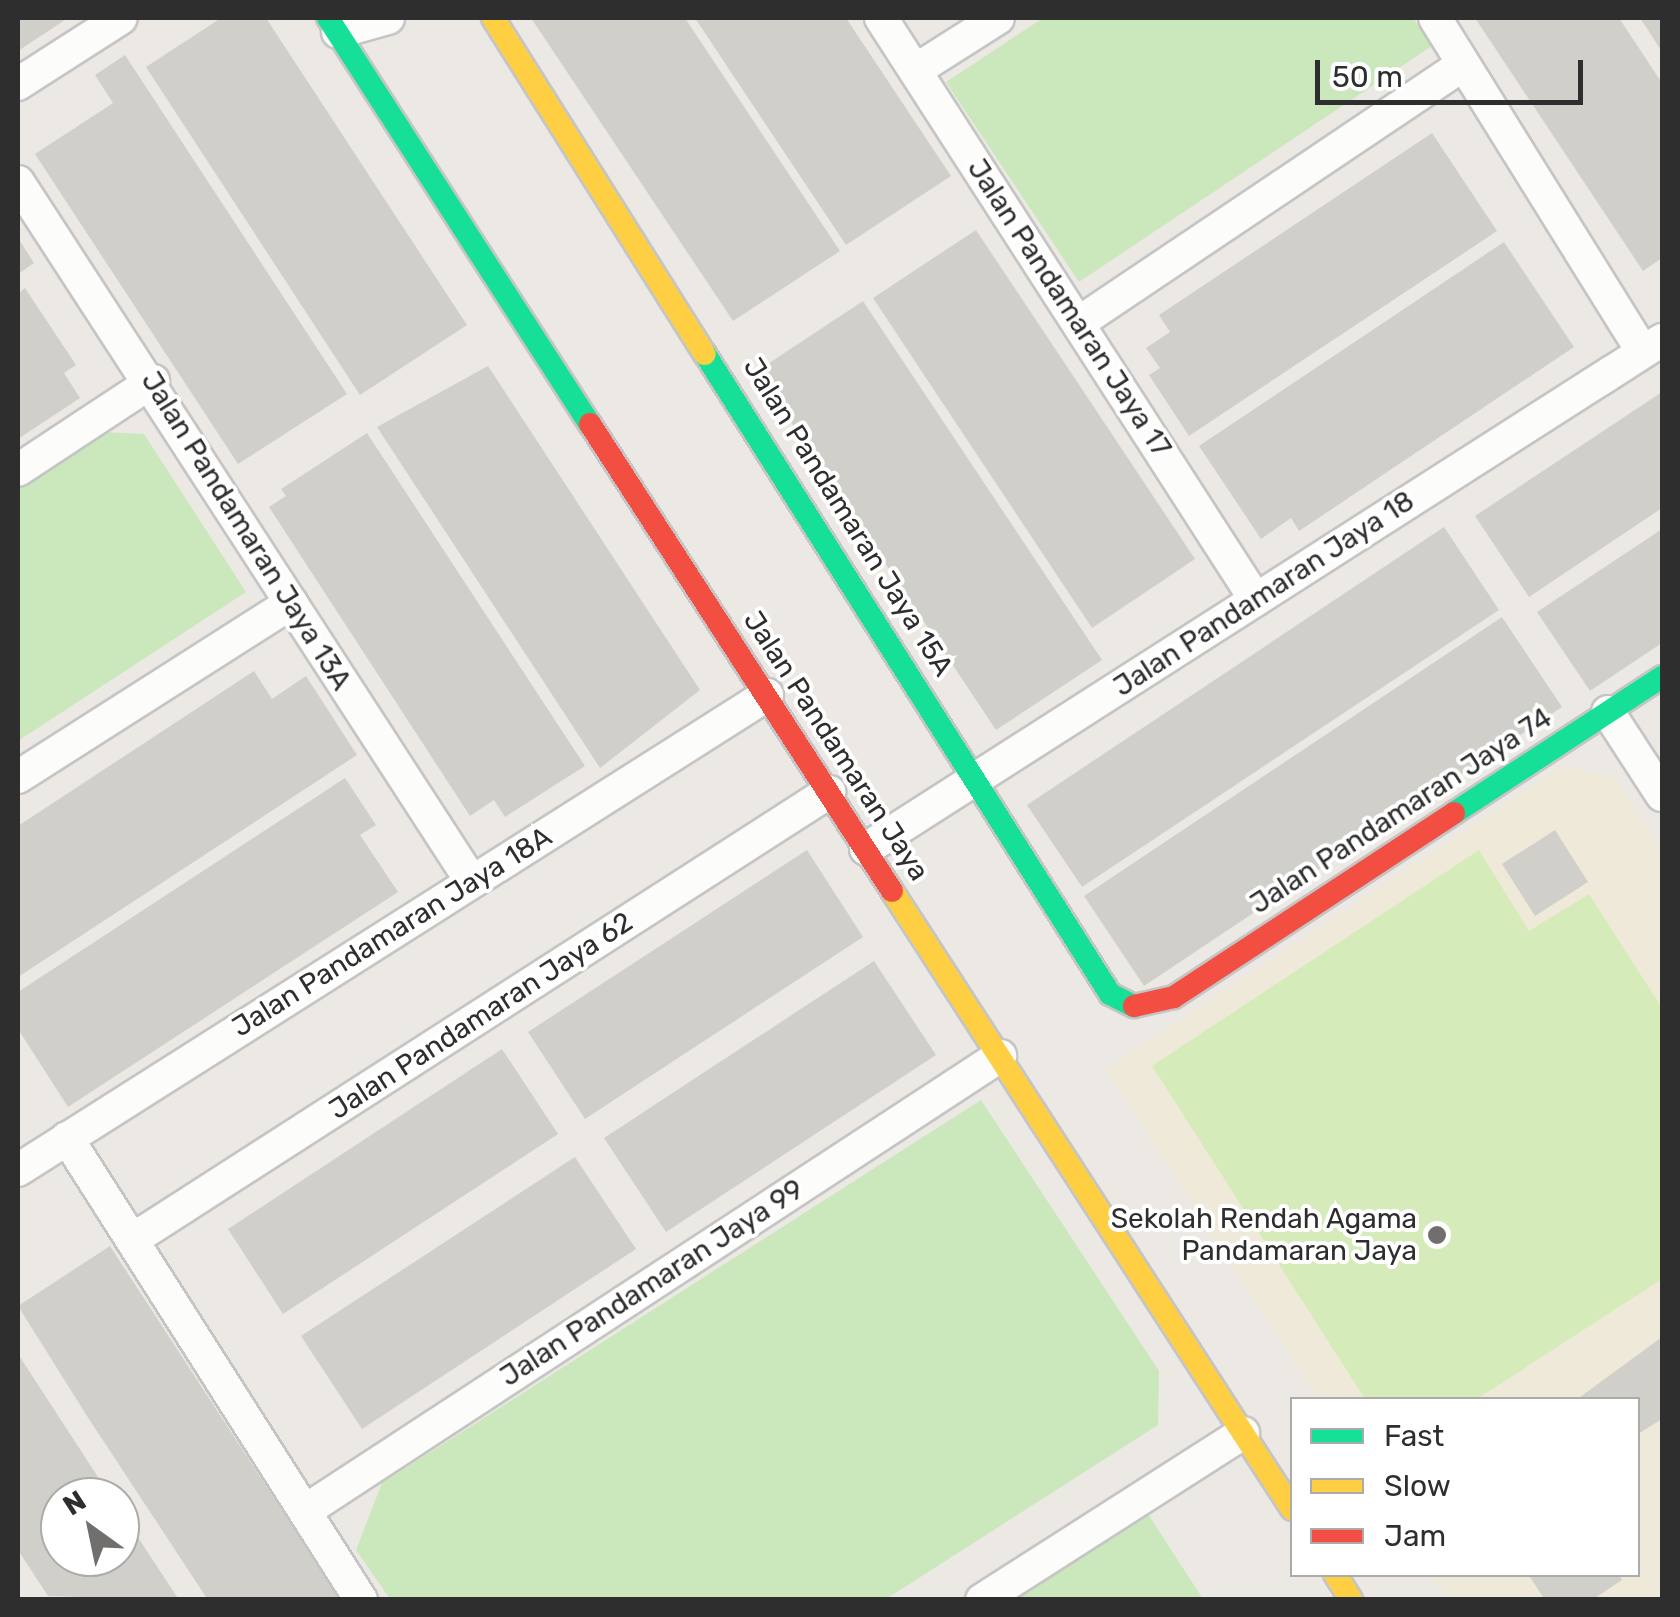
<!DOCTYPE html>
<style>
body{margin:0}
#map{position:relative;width:1680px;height:1617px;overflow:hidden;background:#ece9e4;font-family:Rubik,sans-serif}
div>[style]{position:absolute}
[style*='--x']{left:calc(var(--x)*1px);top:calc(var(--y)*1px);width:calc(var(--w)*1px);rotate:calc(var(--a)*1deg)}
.education>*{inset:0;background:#efe9d9}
.green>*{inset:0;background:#cae8bc}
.pitch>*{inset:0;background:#d5ecba}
.building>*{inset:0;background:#d1cfca}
.roads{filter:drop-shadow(2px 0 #c5c5c5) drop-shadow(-2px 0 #c5c5c5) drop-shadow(0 2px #c5c5c5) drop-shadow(0 -2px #c5c5c5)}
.street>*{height:32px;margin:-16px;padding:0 16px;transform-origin:16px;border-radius:16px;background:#fcfcfb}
.fast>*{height:22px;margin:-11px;padding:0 11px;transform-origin:11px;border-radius:11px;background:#16e098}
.slow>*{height:22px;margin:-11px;padding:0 11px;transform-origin:11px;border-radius:11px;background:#ffcf43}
.jam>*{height:22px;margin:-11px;padding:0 11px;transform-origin:11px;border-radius:11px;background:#f24e42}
.dots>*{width:28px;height:28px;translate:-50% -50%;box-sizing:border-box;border:5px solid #fff;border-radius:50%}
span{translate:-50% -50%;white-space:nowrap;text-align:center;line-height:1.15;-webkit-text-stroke:8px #fff;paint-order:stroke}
.street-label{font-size:28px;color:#2e2e2e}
.poi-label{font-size:28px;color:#2e2e2e}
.right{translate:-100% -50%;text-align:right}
.frame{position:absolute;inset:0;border:20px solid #2e2e2e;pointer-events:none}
.legend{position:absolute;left:1290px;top:1397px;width:350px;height:180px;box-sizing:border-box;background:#fff;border:2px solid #ababab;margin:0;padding:12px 18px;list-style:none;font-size:30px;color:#2e2e2e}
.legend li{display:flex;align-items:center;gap:20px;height:50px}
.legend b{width:50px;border:2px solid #ababab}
.north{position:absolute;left:40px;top:1477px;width:100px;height:100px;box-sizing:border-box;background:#fff;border:2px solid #ababab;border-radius:50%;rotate:327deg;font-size:28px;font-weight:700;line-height:40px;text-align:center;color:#2e2e2e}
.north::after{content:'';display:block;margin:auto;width:35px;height:45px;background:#706f6e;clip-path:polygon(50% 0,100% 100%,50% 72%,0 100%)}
.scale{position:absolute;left:1315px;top:60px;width:268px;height:45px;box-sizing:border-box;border:5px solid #2e2e2e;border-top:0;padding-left:12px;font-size:30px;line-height:35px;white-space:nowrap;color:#2e2e2e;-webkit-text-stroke:8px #fff;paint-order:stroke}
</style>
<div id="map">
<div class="education">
<i style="clip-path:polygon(1563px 766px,1614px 778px,1662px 852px,1662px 1599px,1447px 1599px,1431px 1575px,1638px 1574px,1638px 1400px,1318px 1399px,1106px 1070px)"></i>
</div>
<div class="green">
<i style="clip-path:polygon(1043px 18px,1413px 18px,1432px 46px,1079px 282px,946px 82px)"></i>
<i style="clip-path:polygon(103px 432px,144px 434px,246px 592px,18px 741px,18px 488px)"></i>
<i style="clip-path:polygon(981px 1100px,1159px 1371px,1158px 1425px,886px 1599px,390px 1599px,356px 1550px,382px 1483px)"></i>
<i style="clip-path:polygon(1146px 1511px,1203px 1599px,1009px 1600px)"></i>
</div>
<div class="pitch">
<i style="clip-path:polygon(1479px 850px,1529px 931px,1589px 894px,1662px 1008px,1662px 1279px,1477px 1399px,1365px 1399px,1152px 1066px)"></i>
</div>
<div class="building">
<i style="clip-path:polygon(18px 18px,68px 18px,18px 51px)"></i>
<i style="clip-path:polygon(221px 18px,266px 18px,467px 325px,360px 395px,146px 67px)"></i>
<i style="clip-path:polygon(531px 18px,685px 18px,840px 251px,733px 321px)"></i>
<i style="clip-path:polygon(695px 18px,846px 18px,951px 176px,846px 245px)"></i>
<i style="clip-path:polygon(1475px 18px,1619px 18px,1662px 83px,1662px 258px,1643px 271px)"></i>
<i style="clip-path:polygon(1640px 18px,1662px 18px,1662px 52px,1648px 30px)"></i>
<i style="clip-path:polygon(125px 55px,347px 394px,238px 464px,35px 154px,113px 103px,95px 75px)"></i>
<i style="clip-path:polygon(1432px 133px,1497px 231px,1189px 436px,1149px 375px,1160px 368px,1146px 348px,1170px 332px,1159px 315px)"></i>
<i style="clip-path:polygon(976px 230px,1195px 559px,1092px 628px,873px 298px)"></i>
<i style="clip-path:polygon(18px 238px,34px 263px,18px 274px)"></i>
<i style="clip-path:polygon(1504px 242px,1574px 347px,1299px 531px,1291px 518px,1261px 539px,1199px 446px)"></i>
<i style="clip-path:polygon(25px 288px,76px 365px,64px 373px,80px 398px,18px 439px,18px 294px)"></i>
<i style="clip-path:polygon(863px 301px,1102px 660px,996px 730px,757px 371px)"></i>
<i style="clip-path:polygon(488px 366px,700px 690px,600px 768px,377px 427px)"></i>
<i style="clip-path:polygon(1662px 392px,1662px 508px,1529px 597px,1475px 516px)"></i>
<i style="clip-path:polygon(367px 433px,585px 766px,505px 817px,494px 800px,470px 816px,269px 507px,286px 496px,281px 489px)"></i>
<i style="clip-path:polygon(1444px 527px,1499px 610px,1082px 887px,1027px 805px)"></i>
<i style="clip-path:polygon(1662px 529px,1662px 643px,1590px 691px,1537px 612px)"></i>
<i style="clip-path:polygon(1502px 617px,1562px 707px,1144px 986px,1084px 896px)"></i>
<i style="clip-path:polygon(254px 671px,272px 699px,306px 676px,357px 755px,18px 977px,18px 826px)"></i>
<i style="clip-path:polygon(345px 778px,376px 825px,360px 835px,398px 892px,68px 1107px,18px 1029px,18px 992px)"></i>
<i style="clip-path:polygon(1555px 830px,1588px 882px,1535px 916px,1502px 864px)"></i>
<i style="clip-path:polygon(807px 850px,863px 937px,585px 1119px,528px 1032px)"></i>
<i style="clip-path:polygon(874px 961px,936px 1055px,666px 1232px,604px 1138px)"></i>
<i style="clip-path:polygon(502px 1049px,558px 1134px,283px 1314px,228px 1229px)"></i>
<i style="clip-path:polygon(575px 1157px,636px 1249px,362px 1429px,301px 1336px)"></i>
<i style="clip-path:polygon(110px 1246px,305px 1546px,341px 1600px,208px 1600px,87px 1416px,18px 1306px)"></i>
<i style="clip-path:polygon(1662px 1337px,1662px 1419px,1638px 1434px,1638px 1400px,1576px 1400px)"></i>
<i style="clip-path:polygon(18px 1354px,111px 1497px,60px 1497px,60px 1557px,120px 1557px,120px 1510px,179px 1600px,48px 1596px,18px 1550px)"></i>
<i style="clip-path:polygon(1528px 1574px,1619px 1574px,1622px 1580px,1592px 1600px,1545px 1600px)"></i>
</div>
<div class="roads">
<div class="street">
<i style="--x:881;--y:18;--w:692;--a:57.21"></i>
<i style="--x:1435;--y:18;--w:393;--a:58.1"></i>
<i style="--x:338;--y:32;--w:52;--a:-15.6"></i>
<i style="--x:916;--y:70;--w:97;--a:-32.4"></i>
<i style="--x:18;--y:84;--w:122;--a:-32.7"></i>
<i style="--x:18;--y:182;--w:834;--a:57.03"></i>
<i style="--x:1080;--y:322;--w:461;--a:-33.9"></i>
<i style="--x:18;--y:470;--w:162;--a:-33.4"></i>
<i style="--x:1608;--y:712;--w:99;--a:57"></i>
<i style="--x:18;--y:777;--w:324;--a:-32.5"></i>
<i style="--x:866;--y:849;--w:945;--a:-32.6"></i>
<i style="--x:67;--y:1138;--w:548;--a:57.53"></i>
<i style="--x:18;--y:1170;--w:887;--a:-32.38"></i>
<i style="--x:132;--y:1240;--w:829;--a:-32.73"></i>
<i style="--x:305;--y:1511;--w:831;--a:-33.21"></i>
<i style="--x:982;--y:1600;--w:310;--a:-32.6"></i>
</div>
<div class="fast">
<i style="--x:328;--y:18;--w:483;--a:57.2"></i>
<i style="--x:705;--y:354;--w:757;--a:57.67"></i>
<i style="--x:1110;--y:994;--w:27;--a:27"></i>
<i style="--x:1454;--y:813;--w:249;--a:-33.2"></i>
</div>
<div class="slow">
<i style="--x:493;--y:18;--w:397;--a:57.8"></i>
<i style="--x:892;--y:891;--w:736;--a:57.09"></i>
<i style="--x:1335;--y:1574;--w:31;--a:58"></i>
</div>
<div class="jam">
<i style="--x:590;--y:424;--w:556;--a:57.11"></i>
<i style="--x:1134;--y:1006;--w:41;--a:-12.7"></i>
<i style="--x:1174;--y:997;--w:335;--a:-33.3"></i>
</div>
</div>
<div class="dots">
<i style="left:1437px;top:1235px;background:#706f6e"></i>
</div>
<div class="street-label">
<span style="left:1069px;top:308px;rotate:57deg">Jalan Pandamaran Jaya 17</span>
<span style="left:848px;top:517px;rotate:58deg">Jalan Pandamaran Jaya 15A</span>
<span style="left:246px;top:531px;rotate:58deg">Jalan Pandamaran Jaya 13A</span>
<span style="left:1264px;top:594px;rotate:-33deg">Jalan Pandamaran Jaya 18</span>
<span style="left:836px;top:746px;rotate:57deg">Jalan Pandamaran Jaya</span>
<span style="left:1401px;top:811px;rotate:-33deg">Jalan Pandamaran Jaya 74</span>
<span style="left:392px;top:932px;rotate:-32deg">Jalan Pandamaran Jaya 18A</span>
<span style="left:481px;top:1016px;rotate:-33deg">Jalan Pandamaran Jaya 62</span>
<span style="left:652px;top:1283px;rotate:-33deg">Jalan Pandamaran Jaya 99</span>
</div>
<div class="poi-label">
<span class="right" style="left:1417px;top:1235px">Sekolah Rendah Agama<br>Pandamaran Jaya</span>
</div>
<div class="frame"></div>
<ul class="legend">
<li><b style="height:12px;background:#16e098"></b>Fast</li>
<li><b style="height:12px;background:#ffcf43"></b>Slow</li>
<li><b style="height:12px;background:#f24e42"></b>Jam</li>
</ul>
<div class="north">N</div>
<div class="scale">50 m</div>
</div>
